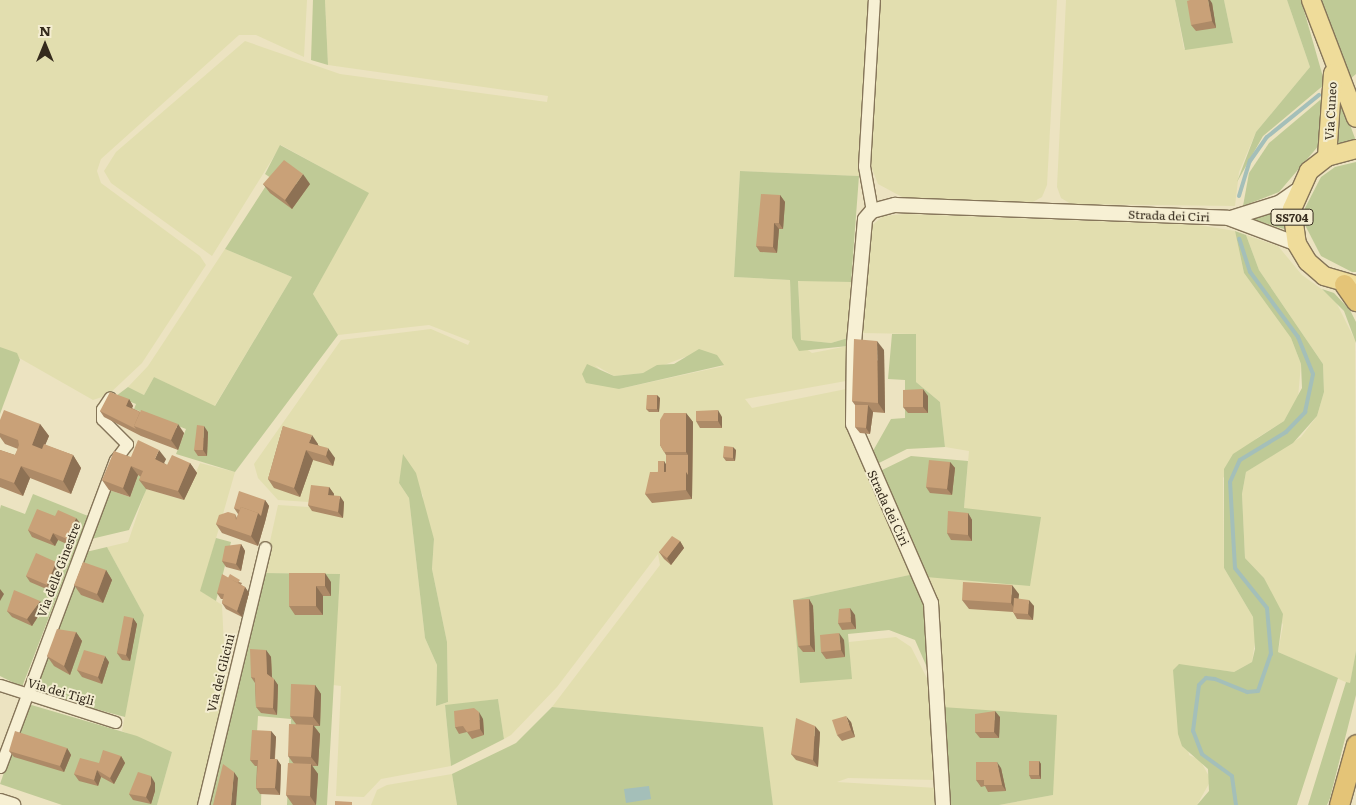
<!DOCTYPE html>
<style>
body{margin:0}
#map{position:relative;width:1356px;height:805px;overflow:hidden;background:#ece3c1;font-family:Literata,serif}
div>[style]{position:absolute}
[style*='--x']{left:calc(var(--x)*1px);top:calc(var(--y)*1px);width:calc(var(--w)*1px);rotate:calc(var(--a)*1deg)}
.farmland>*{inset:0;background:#e2deaf}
.green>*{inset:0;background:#bfca96}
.water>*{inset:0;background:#a4bfb9}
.stream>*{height:4px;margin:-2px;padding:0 2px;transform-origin:2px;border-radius:2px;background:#a4bfb9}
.roads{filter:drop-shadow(1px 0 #857559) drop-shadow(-1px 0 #857559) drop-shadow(0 1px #857559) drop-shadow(0 -1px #857559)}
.minor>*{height:11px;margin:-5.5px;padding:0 5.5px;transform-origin:5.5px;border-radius:5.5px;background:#f7f0d4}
.tertiary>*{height:14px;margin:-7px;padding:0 7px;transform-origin:7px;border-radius:7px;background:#f7f0d4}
.primary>*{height:18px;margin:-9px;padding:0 9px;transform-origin:9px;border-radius:9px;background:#efdc9a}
.trunk>*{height:19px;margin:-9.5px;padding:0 9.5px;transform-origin:9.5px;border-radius:9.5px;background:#e4c477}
.wall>*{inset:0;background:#ad8a67}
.shaded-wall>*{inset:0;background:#8d7154}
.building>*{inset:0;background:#c9a178}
span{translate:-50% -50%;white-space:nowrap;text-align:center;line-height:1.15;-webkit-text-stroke:4px #f4edd1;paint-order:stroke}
.shield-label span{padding:1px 4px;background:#f4edd1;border:1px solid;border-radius:4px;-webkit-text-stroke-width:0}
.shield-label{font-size:11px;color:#352b1d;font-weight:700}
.street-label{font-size:12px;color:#352b1d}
.north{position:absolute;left:20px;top:20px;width:50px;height:50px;-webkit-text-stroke:4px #f4edd1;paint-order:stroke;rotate:0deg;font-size:14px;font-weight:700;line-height:20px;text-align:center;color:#352b1d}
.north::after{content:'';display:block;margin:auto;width:18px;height:22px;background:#352b1d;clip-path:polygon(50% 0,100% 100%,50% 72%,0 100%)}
</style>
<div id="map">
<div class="farmland">
<i style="clip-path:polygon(0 0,307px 0,304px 57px,256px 35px,239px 35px,101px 159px,97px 171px,101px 183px,200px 256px,206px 265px,142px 363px,108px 395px,93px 400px,0 347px)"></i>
<i style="clip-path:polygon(evenodd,325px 0,870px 0,859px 176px,740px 171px,734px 277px,790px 280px,792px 338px,812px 353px,848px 346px,846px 381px,745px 399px,752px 408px,846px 389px,852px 443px,914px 574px,793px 600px,851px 679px,849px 642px,896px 637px,911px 647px,932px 688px,936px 780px,848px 778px,837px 782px,937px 788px,938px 805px,773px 805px,762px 727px,552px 707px,660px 565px,658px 554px,557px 687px,511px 735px,504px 739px,498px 699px,445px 706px,451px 766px,381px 779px,364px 797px,336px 796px,341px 686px,333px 685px,340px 574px,263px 573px,278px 505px,308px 507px,309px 502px,278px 500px,258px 478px,254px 464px,341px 340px,431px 329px,468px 345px,470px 341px,429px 325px,338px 335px,313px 294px,368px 193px,281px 145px,212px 256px,111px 183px,104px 171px,116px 152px,245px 41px,340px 74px,547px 102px,548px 96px,328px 65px,325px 0,685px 357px,724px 366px,619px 389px,595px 365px,614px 376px,643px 373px,685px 357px,325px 0,404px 455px,423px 496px,423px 513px,434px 539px,432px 569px,447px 642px,448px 702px,436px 706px,437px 665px,425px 638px,409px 498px,399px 483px,404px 455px)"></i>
<i style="clip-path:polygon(878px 0,1057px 0,1047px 185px,1042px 197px,1031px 203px,904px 198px,878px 184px,869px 161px)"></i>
<i style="clip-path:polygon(1066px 0,1175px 0,1184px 49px,1233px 43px,1224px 0,1287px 0,1310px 67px,1256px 132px,1239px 172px,1235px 206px,1071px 204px,1061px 198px,1057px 187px)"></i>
<i style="clip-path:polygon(906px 214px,1199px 225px,1235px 231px,1244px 273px,1291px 338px,1301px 364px,1298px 398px,1284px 421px,1257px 438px,1223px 478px,1224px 568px,1253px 617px,1256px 635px,1252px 662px,1234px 672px,1190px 666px,1177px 678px,1189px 755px,1200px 760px,1211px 780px,1197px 805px,999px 805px,1053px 795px,942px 707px,926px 577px,964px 508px,969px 451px,945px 447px,940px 402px,916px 382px,916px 334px,861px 333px,869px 228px,883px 216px)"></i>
<i style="clip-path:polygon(1246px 235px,1278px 246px,1302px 275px,1334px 298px,1355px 340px,1356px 651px,1350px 684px,1278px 652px,1283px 625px,1264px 578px,1245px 558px,1242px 494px,1246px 472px,1301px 437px,1317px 416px,1324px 392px,1323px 364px,1259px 270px)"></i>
<i style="clip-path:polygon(225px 249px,292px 277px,214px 407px,154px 377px,144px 395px,128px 387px,148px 366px)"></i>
<i style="clip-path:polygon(798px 280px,851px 282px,848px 338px,831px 343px,801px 340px)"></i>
<i style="clip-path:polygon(200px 463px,235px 472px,201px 591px,222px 605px,226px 688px,198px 805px,157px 805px,172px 752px,122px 731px,144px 615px,107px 547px,128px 542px,146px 489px,184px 500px)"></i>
<i style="clip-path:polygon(452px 774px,457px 805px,371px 805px,377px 790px,387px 785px)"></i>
</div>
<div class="green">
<i style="clip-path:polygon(313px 0,325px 0,328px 65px,311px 60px)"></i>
<i style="clip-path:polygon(1175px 0,1224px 0,1233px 43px,1185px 50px)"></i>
<i style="clip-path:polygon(1287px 0,1301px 0,1325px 84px,1263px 136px,1237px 182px,1256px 132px,1310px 67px)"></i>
<i style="clip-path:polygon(1320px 0,1356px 0,1356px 74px,1350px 79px)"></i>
<i style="clip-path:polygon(1326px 95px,1320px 144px,1279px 192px,1243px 206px,1249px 173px,1269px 143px)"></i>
<i style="clip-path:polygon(1339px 95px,1356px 141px,1336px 144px,1338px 131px)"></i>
<i style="clip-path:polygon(280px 145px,369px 193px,313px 294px,338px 335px,235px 472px,176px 454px,186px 429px,134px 409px,136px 404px,116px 396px,128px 387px,144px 395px,154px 377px,215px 406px,292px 277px,225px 249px,271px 178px,265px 174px)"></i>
<i style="clip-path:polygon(1356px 162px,1356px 272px,1352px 272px,1321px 256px,1305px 225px,1305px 208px,1321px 177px,1335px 167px)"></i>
<i style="clip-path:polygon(740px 171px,859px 176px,851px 282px,798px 281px,801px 340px,831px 343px,848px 338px,848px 346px,799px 351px,792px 338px,790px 280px,734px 277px)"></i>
<i style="clip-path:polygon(1284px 207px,1284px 229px,1251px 219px,1263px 216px)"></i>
<i style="clip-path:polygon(1235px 231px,1246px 235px,1259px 270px,1323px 364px,1324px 392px,1317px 416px,1293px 443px,1246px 472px,1242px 494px,1245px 558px,1264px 578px,1283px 614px,1278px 652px,1338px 678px,1297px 805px,1197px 805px,1209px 791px,1208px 769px,1182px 746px,1178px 734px,1173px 670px,1179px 664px,1234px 672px,1252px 662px,1255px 649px,1253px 617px,1224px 568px,1224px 469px,1233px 454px,1284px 421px,1302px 388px,1301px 364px,1291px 338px,1244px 273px)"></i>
<i style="clip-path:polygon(1322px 289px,1334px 293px,1350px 310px,1356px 322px,1356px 343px,1344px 311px)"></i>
<i style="clip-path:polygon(892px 334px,916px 334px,916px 382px,940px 402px,945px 447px,907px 449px,873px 466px,869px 458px,891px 419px,905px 418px,905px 380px,888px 379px)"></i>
<i style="clip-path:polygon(0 347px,17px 353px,20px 360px,0 414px)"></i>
<i style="clip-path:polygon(699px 349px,717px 355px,724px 365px,619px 389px,586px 383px,582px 374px,587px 364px,614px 376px,643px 373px,657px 365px,674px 364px)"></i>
<i style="clip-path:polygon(403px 454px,416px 473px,434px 539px,432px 569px,447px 642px,448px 702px,436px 706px,437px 665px,425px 638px,409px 498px,399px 483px)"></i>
<i style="clip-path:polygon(911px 456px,968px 461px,964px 508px,1041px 517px,1030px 586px,926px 577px,876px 473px)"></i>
<i style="clip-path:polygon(138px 475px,150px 481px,129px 530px,91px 539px,109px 490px,130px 497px)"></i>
<i style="clip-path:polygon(33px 494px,88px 516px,22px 687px,0 676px,0 509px,1px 505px,25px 514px)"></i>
<i style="clip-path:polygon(216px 538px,231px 542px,216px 601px,200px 591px)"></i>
<i style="clip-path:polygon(107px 547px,144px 615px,125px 717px,33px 692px,86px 552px)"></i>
<i style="clip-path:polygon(263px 573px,340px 574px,327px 805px,287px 805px,291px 719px,258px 716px,255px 766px,262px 766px,261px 805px,208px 805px)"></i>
<i style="clip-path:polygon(914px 574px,927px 607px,929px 672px,915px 640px,889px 630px,848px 634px,852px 679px,800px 683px,793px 600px)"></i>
<i style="clip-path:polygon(1356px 651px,1356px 695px,1330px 798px,1327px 805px,1308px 805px,1346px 682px,1350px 683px)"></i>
<i style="clip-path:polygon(498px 699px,504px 739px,451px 766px,445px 705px)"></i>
<i style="clip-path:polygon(28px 704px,137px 736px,172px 752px,157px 805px,62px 805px,0 784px)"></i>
<i style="clip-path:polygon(552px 707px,763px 727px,773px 805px,457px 805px,452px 774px,516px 743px)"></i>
<i style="clip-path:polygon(942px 707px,1057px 715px,1053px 795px,999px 805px,948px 805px)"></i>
</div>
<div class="water">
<i style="clip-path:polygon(649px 786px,651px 799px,626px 803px,624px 789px)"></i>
</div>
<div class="stream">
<i style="--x:1239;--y:196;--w:37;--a:-73"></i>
<i style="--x:1250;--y:161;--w:29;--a:-55"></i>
<i style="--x:1267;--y:137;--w:67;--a:-38.9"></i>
<i style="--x:1236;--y:805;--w:29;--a:-98"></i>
<i style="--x:1232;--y:776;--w:37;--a:-144"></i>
<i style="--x:1202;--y:754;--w:25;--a:-111"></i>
<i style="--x:1193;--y:731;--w:46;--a:-82.6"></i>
<i style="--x:1199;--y:685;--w:10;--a:-45"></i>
<i style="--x:1206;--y:678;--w:9;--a:6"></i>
<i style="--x:1215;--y:679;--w:35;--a:22"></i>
<i style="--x:1247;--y:692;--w:11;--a:-5"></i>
<i style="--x:1258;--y:691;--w:39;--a:-71"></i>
<i style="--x:1271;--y:654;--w:46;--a:-95"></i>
<i style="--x:1267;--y:608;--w:51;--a:-128.7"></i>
<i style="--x:1235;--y:568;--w:86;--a:-93.3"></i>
<i style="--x:1230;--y:482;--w:24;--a:-66"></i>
<i style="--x:1240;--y:460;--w:54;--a:-31.3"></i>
<i style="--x:1286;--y:432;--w:28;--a:-46"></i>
<i style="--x:1305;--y:412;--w:39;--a:-78"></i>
<i style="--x:1313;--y:374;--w:40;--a:-112"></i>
<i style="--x:1298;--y:337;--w:81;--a:-126.4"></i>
<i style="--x:1250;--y:272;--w:35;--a:-108"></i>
</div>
<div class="roads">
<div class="minor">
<i style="--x:872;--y:211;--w:46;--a:-100.1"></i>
<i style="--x:864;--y:166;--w:166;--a:-86.6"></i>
<i style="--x:0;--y:685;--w:121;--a:17.8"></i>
<i style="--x:0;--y:767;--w:328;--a:-69.5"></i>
<i style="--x:115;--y:460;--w:20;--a:-53"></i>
<i style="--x:127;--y:444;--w:35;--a:-135"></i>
<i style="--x:102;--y:419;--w:10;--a:-90"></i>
<i style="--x:102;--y:409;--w:14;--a:-56"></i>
<i style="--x:203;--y:805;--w:265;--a:-76.5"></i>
</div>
<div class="tertiary">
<i style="--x:1231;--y:218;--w:50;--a:-17.4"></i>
<i style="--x:1279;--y:203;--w:21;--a:-35"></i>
<i style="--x:0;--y:801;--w:14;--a:17"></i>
<i style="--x:943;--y:805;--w:202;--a:-93.4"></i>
<i style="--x:931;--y:603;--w:195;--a:-113.5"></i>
<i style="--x:853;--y:424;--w:81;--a:-89.3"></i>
<i style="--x:854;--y:343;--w:124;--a:-84.9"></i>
<i style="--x:865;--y:219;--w:11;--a:-49"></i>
<i style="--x:872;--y:211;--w:24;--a:-15"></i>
<i style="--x:895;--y:205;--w:333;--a:2.2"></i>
<i style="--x:1228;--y:218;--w:74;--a:20.6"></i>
</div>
<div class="primary">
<i style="--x:1311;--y:0;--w:126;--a:69.1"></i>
<i style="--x:1356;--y:149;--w:30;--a:165"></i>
<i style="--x:1327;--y:157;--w:23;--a:142"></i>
<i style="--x:1309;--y:171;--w:42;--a:114.1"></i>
<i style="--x:1292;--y:209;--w:35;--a:82"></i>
<i style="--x:1297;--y:244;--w:21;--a:59"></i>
<i style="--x:1308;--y:262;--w:21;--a:41"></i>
<i style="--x:1324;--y:276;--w:33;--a:16"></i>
<i style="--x:1327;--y:157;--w:84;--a:-85.9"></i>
</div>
<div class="trunk">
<i style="--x:1344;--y:284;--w:21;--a:55"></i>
<i style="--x:1339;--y:805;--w:63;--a:-74.4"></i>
</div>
</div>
<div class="wall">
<i style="clip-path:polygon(1212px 3px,1216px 28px,1196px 31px,1191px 25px)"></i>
<i style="clip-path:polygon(263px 184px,310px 184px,292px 209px,270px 193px)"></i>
<i style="clip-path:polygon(780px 195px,785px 202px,783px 229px,779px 229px,777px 253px,760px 252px,756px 246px)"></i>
<i style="clip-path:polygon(884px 350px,885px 413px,873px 412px,870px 434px,860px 433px,855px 427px,855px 405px,852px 401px)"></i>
<i style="clip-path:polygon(928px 396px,928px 413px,908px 413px,903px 407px)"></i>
<i style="clip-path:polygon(660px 398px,659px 412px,649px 412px,646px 409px)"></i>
<i style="clip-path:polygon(129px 399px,133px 406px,132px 408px,184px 433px,178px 450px,141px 436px,104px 417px,100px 411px)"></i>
<i style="clip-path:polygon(686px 413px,693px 422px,692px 499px,652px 503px,645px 494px,664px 461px,666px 465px,666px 455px,660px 445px)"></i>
<i style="clip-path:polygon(722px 417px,722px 428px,700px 428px,696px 421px)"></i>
<i style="clip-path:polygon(0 420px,40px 424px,49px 436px,45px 445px,73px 455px,81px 468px,71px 494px,30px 478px,23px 496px,0 487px,0 450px,15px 455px,18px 449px,5px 444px,0 437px)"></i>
<i style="clip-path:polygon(283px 426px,318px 444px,318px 445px,335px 458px,333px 466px,313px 460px,300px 497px,274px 488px,268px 479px)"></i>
<i style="clip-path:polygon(208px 432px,207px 456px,198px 456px,194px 450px)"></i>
<i style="clip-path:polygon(736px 450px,735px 461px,726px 461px,723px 457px)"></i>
<i style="clip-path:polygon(131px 457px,166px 459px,164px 463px,167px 465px,190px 463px,197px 473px,184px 500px,146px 489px,139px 480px,141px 477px,138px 475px,130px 497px,109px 490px,102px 480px)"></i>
<i style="clip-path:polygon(950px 462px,955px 468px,952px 495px,930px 493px,926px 487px)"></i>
<i style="clip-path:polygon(329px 487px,334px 494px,333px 495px,344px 502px,343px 518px,312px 511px,308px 505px)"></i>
<i style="clip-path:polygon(265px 500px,269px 506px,265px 522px,258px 546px,222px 533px,216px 524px,235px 514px,237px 518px,238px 514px,234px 508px)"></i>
<i style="clip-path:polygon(968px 513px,972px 520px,972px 541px,951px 540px,947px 533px)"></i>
<i style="clip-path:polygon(55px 516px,81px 524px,71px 546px,58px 540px,55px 546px,32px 537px,28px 530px)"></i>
<i style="clip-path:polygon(680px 541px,684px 548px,671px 565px,664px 559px,659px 552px)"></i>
<i style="clip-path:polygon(241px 544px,245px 551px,241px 571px,226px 567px,222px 561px)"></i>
<i style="clip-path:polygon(56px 562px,61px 568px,51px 591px,30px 582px,26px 576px)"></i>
<i style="clip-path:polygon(106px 570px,112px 580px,103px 603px,81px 595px,74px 585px)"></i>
<i style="clip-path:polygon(289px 573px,331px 582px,331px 596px,323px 596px,323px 615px,295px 615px,289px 606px)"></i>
<i style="clip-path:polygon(228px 578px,242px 583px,241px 585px,245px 587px,249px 593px,242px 617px,226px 609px,222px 603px,223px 599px,221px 599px,217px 593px)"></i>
<i style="clip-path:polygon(1019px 594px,1018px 599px,1034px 606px,1033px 620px,1017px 619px,1013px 612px,969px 609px,962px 600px)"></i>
<i style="clip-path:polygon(809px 599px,813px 606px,815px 652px,803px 652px,798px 646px)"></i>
<i style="clip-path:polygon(44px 607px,32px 626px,12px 617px,7px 611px)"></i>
<i style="clip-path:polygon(855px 615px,856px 629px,842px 630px,838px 623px)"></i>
<i style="clip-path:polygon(133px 618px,137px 624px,130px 661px,122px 660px,117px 653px)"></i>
<i style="clip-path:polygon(76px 632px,82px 641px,70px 675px,54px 666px,47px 656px)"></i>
<i style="clip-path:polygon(844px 640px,845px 657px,826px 659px,821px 652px)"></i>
<i style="clip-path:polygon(266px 650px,271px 657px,272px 677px,278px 685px,277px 715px,261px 713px,256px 707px,255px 683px,251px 677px)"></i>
<i style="clip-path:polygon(109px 662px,102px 684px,82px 677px,77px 670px)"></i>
<i style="clip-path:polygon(315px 685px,321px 694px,320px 726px,314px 726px,320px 734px,318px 766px,312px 766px,318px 774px,316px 805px,293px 805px,286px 795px,294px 764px,288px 756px,296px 724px,290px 716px)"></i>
<i style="clip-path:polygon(1000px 717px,999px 738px,980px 738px,975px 732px)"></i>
<i style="clip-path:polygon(483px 719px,484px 735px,472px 739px,467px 732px,459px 734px,455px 727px)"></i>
<i style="clip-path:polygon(851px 722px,855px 737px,842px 741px,837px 735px)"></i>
<i style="clip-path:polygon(271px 731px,276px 737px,275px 759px,281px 765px,280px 795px,260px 794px,256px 788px,257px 766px,255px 766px,250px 760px)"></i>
<i style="clip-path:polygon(820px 732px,818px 767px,796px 760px,791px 754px)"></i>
<i style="clip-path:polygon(67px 748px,71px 755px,64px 772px,14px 757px,9px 751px)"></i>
<i style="clip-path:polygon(121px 756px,125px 763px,114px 784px,101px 777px,98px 786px,79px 781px,74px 774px,99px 763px)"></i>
<i style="clip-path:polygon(1039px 761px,1041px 764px,1041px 779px,1031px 779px,1029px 775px)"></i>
<i style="clip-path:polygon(1001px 768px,1006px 791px,988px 792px,985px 786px,981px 787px,976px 780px)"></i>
<i style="clip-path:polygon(155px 783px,155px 791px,151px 804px,133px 800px,129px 794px)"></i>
</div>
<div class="shaded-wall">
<i style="clip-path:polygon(1208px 0,1210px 0,1212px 3px,1216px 28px,1212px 21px)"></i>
<i style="clip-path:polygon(303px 174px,310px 184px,292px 209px,285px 200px)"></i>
<i style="clip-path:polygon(780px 195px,785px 202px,783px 229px,779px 223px)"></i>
<i style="clip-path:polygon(774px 223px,779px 229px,777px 253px,773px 247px)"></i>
<i style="clip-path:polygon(877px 341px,884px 350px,885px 413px,878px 403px)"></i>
<i style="clip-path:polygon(923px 389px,928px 396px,928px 413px,923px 407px)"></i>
<i style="clip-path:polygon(657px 395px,660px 398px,659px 412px,657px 409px)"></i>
<i style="clip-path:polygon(129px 399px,133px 406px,130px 412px,126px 406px)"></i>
<i style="clip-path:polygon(868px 405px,873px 412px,870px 434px,866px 428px)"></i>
<i style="clip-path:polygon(718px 410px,722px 417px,722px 428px,718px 421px)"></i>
<i style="clip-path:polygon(686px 413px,693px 422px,692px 499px,686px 490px,686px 472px,688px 455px,686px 452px)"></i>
<i style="clip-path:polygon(40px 424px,49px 436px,40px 457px,32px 445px)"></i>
<i style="clip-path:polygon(178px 424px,184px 433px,178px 450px,171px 440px)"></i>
<i style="clip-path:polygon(204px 426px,208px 432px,207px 456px,203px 450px)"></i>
<i style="clip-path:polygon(312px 435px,318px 444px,316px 452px,309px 443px)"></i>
<i style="clip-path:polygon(733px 447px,736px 450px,735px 461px,733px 458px)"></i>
<i style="clip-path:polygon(328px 448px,335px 458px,333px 466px,326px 456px)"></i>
<i style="clip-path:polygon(159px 450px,166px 459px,161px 469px,155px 459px)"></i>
<i style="clip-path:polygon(306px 450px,313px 460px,300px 497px,294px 488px)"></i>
<i style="clip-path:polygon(73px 455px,81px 468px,71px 494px,63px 481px)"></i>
<i style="clip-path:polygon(664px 461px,670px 471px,664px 472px)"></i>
<i style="clip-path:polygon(950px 462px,955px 468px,952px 495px,947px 489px)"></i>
<i style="clip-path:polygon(190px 463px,197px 473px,184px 500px,178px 491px)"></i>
<i style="clip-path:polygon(21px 466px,30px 478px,23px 496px,14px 483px)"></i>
<i style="clip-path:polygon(131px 466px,138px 475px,130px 497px,123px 488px)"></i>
<i style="clip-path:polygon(329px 487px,334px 494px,333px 501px,328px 495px)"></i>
<i style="clip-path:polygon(340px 496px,344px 502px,343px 518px,338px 512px)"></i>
<i style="clip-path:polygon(265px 500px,269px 506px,265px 522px,258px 546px,251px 536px,258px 513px)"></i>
<i style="clip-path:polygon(968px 513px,972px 520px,972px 541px,968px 535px)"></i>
<i style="clip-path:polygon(76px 518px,81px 524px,71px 546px,67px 539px)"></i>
<i style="clip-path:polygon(53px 533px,58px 540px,55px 546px,50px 540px)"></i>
<i style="clip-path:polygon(680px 541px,684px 548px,671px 565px,667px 558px)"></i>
<i style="clip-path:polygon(241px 544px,245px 551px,241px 571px,236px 564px)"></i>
<i style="clip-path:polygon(56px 562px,61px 568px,51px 591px,47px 585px)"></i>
<i style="clip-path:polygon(106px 570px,112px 580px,103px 603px,97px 594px)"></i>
<i style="clip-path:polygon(325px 573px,331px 582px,331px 596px,325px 586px)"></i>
<i style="clip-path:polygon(1012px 585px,1019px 594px,1017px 613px,1011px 603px)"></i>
<i style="clip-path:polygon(316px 586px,323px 596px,323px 615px,316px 606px)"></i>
<i style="clip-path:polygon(245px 587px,249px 593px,242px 617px,237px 611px)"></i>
<i style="clip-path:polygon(0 589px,4px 594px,0 601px)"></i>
<i style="clip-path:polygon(809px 599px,813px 606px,815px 652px,810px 645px)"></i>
<i style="clip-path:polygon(1029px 600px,1034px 606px,1033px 620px,1028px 614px)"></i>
<i style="clip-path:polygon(40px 601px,44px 607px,32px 626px,27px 619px)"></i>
<i style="clip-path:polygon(850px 608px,855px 615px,856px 629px,851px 622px)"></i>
<i style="clip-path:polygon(133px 618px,137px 624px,130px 661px,126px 655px)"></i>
<i style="clip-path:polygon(76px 632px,82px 641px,70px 675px,64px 666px)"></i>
<i style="clip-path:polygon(839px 633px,844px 640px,845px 657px,841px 650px)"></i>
<i style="clip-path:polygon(266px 650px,271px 657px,272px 680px,267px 674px)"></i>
<i style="clip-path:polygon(105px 656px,109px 662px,102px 684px,98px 677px)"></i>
<i style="clip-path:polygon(274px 679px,278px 685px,277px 715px,273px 708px)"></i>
<i style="clip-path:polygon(315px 685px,321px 694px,320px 726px,313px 717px)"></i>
<i style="clip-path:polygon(995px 711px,1000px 717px,999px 738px,994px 732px)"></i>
<i style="clip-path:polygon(479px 712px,483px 719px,484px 735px,480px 729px)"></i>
<i style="clip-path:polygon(846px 716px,851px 722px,855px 737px,851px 730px)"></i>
<i style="clip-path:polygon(313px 725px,320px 734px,318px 766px,311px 757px)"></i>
<i style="clip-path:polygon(815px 726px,820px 732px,818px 767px,813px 760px)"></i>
<i style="clip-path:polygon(271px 731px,276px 737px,274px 765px,270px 759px)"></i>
<i style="clip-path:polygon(67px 748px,71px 755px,64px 772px,60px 766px)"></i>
<i style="clip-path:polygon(121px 756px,125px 763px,114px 784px,110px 778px)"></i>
<i style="clip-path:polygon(277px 759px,281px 765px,280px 795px,275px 788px)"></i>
<i style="clip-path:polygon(1039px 761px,1041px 764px,1041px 779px,1039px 775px)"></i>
<i style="clip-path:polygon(997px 762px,1001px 768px,1006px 791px,1002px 785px)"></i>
<i style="clip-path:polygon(311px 764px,318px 774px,316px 805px,310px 796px)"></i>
<i style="clip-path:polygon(97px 770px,101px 777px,98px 786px,94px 780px)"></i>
<i style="clip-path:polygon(234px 772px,238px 778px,236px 805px,231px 805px)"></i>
<i style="clip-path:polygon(151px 776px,155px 783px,155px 791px,151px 804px,146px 797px)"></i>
</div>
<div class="building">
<i style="clip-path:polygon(1190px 0,1208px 0,1212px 21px,1191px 25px,1187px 1px)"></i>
<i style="clip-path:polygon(284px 160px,303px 174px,285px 200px,263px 184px)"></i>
<i style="clip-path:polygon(761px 194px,780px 195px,779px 223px,774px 223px,773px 247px,756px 246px)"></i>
<i style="clip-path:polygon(854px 339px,877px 341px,878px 403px,852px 401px)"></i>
<i style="clip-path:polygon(923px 389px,923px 407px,903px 407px,903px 390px)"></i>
<i style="clip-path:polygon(110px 392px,129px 399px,126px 406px,140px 412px,134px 426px,136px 429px,100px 411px)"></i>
<i style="clip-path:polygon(647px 395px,657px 395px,657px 409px,646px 409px)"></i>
<i style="clip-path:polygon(855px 405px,868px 405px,866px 428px,855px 427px)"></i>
<i style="clip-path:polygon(4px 410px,40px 424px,32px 445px,42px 449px,44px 444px,73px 455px,63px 481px,21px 466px,14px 483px,0 478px,0 450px,15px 455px,19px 445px,18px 440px,0 433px,0 420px)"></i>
<i style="clip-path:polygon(141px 410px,178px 424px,171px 440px,134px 426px)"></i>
<i style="clip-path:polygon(718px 410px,718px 421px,696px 421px,696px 411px)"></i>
<i style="clip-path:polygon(664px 413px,686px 413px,686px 452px,664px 452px,660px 445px,660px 420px)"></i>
<i style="clip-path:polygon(197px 425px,204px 426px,203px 450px,194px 450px)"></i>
<i style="clip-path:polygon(283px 426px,312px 435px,309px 443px,328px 448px,326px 456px,306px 450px,294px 488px,268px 479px)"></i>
<i style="clip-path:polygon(138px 440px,159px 450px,155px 459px,167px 465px,172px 455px,190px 463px,178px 491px,139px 480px,143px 471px,131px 466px,123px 488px,102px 480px,114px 451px,131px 457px)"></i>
<i style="clip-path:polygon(724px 446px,733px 447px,733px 458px,723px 457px)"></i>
<i style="clip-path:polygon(666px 455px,688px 455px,688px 475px,686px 472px,666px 472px)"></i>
<i style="clip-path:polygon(929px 460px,950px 462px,947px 489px,926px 487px)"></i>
<i style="clip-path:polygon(658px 461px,664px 461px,664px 472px,686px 472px,686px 490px,645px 494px,650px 472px,658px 472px)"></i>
<i style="clip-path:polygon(311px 485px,329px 487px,328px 495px,340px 496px,338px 512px,308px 505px)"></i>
<i style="clip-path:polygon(239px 491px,265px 500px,261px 516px,258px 513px,241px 507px,240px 510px,234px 508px)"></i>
<i style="clip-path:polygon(241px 507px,258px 513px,251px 536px,216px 524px,219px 515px,228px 512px,235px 514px,236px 520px)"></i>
<i style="clip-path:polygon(37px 509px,55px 516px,58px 510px,76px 518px,67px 539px,53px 533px,50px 540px,28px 530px)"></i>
<i style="clip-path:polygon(948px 511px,968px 513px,968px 535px,947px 533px)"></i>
<i style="clip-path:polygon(672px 536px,680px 541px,667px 558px,659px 552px)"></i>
<i style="clip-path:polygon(241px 544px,236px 564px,222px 561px,225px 546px)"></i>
<i style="clip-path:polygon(36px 553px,56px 562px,47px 585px,26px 576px)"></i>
<i style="clip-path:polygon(83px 562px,106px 570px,97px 594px,74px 585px)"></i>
<i style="clip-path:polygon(289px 573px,325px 573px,325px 586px,316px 586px,316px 606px,289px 606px)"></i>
<i style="clip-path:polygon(222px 574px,245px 587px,237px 611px,222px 603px,224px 594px,217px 593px)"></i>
<i style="clip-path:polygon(230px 574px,240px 580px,238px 583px,228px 578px)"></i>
<i style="clip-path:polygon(963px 582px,1012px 585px,1011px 603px,962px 600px)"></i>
<i style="clip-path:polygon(14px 590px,40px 601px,27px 619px,7px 611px)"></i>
<i style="clip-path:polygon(1014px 598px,1029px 600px,1028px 614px,1013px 613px)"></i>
<i style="clip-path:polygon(809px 599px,810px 645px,798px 646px,793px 600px)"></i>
<i style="clip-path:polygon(850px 608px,851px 622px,838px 623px,839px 609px)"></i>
<i style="clip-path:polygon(124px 616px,133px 618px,126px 655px,117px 653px)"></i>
<i style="clip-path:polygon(57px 629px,76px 632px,64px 666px,47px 656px)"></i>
<i style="clip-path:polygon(839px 633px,841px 650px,821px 652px,820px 635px)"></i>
<i style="clip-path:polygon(250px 649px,266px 650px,267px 674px,274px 679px,273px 708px,256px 707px,255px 678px,251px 677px)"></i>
<i style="clip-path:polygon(84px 650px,105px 656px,98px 677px,77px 670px)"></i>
<i style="clip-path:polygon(291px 684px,315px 685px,313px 717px,290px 716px)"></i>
<i style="clip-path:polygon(474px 708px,479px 712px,480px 729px,467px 732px,463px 726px,455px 727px,454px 711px)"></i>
<i style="clip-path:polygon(995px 711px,994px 732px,975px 732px,975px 714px)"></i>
<i style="clip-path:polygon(846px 716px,851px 730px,837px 735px,832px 720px)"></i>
<i style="clip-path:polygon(796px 718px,815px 726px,813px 760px,791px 754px)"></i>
<i style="clip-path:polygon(289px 724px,313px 725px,311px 757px,288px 756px)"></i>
<i style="clip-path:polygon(252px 730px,271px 731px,270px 759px,277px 759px,275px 788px,256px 788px,258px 760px,250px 760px)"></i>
<i style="clip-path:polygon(15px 731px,67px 748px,60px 766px,9px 751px)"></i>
<i style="clip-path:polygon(103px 750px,121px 756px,110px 778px,97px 770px,94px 780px,74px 774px,80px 758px,99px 763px)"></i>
<i style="clip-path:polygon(1029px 761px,1039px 761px,1039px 775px,1029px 775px)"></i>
<i style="clip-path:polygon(976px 762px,997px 762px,1002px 785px,984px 785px,984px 780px,976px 780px)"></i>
<i style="clip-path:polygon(288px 763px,311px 764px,310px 796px,286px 795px)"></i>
<i style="clip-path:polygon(223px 764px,234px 772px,231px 805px,213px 805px)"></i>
<i style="clip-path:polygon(138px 772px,151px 776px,151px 784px,146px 797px,129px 794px)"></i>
<i style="clip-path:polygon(335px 801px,352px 802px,352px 805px,335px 805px)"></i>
</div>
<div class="shield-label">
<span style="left:1292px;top:217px">SS704</span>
</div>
<div class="street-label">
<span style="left:1331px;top:111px;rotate:-87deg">Via Cuneo</span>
<span style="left:1169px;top:216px;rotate:2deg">Strada dei Ciri</span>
<span style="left:888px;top:508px;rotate:65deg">Strada dei Ciri</span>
<span style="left:59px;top:570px;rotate:-69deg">Via delle Ginestre</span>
<span style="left:221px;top:673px;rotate:-76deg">Via dei Glicini</span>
<span style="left:61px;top:692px;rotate:16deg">Via dei Tigli</span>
</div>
<div class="north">N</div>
</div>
